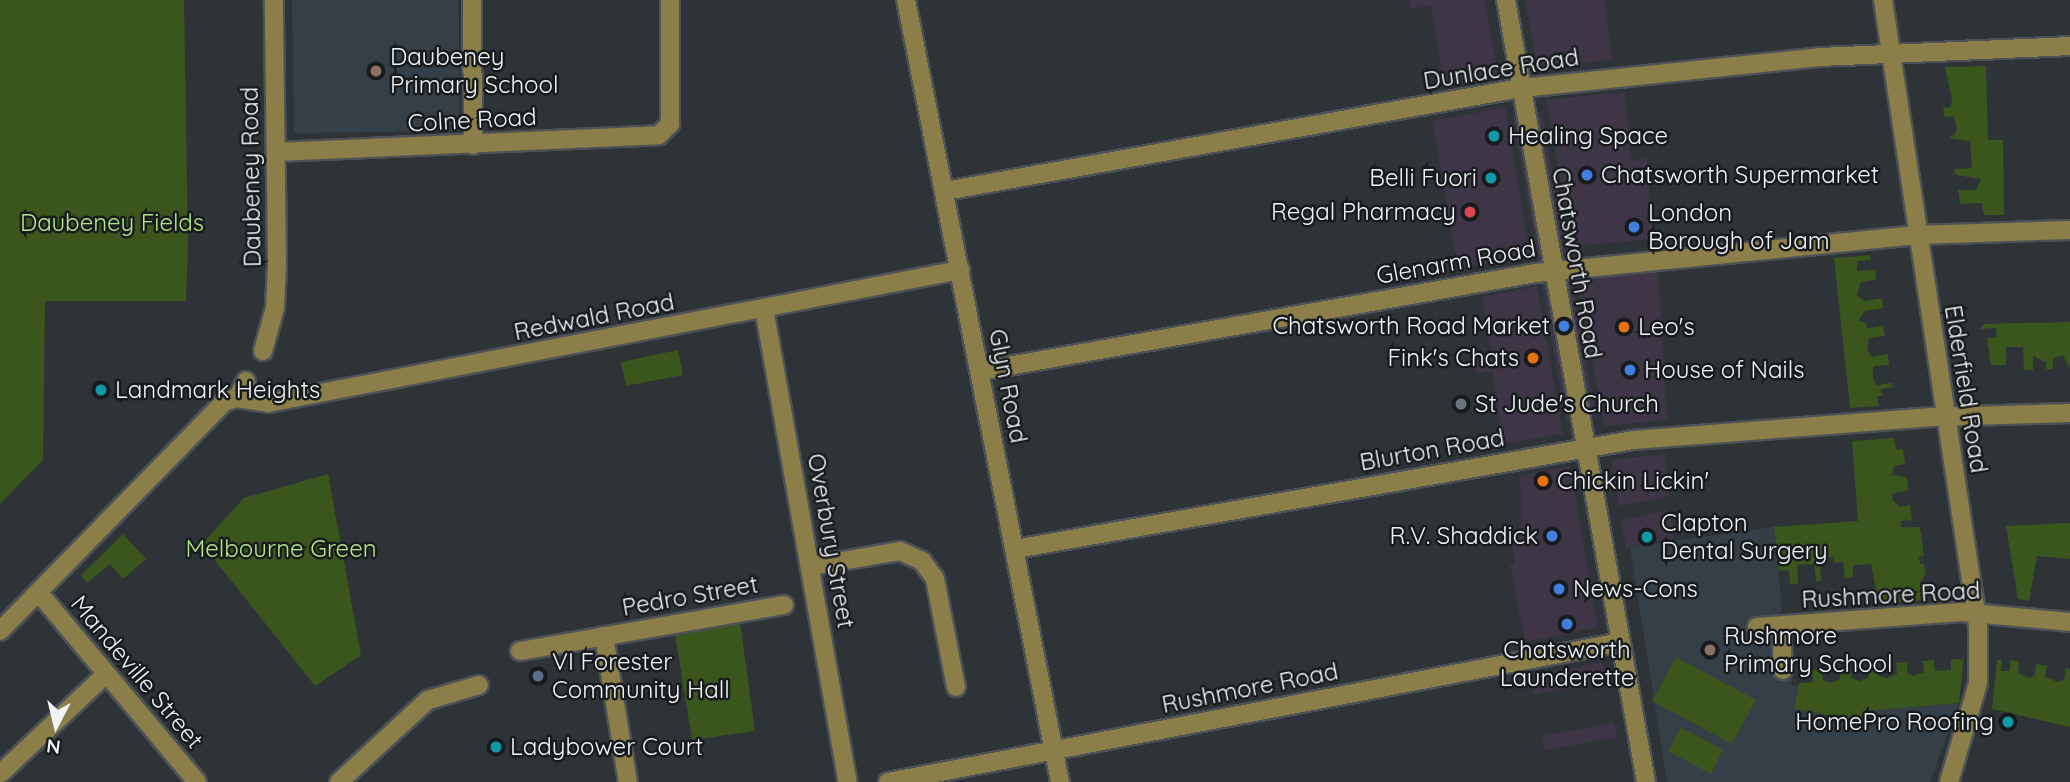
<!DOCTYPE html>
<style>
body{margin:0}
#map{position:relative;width:2070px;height:782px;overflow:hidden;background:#2e3338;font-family:Quicksand,sans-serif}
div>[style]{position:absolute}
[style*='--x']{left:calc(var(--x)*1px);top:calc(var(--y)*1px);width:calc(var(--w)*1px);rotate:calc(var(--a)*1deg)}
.commercial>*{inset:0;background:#3e3647}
.built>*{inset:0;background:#343f47}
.green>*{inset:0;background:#3a561d}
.roads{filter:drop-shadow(2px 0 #4d5257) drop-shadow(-2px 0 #4d5257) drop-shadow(0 2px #4d5257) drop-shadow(0 -2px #4d5257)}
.minor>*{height:18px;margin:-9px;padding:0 9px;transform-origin:9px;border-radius:9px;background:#8c7e48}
.dots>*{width:19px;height:19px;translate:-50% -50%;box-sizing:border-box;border:4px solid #181b1d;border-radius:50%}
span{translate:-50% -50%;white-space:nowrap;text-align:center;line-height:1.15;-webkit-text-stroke:5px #181b1d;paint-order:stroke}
.poi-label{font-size:24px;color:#f1f4f7}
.left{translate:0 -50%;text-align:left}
.right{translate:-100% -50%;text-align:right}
.street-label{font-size:24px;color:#f1f4f7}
.park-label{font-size:24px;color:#b2e583}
.north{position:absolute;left:21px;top:691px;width:70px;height:70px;-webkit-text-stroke:5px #181b1d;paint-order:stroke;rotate:187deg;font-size:19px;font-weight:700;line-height:28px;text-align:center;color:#f1f4f7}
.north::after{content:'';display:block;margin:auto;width:24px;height:32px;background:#f1f4f7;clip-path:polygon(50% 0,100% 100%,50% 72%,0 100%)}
</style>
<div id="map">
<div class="commercial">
<i style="clip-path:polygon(1409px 0,1485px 0,1498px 75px,1444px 85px,1431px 5px,1411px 9px)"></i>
<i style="clip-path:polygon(1525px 0,1605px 0,1612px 60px,1537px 68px)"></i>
<i style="clip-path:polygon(1625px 92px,1631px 160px,1646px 158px,1653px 239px,1573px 246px,1546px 100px)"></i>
<i style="clip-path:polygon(1505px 107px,1530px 255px,1458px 268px,1432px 121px)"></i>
<i style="clip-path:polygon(1542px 112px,1596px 417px,1566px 422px,1513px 116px)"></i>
<i style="clip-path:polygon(1658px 271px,1667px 420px,1604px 426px,1577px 280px)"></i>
<i style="clip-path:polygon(1537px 286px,1563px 434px,1503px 444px,1492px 371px,1477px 373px,1475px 360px,1492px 356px,1482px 297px)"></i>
<i style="clip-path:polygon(1665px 454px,1669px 496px,1619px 506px,1611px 460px)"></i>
<i style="clip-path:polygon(1570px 466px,1598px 627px,1525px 642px,1510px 565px,1515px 563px,1512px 541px,1522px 521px,1520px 476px)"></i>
<i style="clip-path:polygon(1670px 510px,1674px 539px,1626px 548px,1621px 520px)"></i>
<i style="clip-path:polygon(1603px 662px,1607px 681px,1534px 695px,1531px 676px)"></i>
<i style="clip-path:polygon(1614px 723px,1617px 737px,1545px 750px,1542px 736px)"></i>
</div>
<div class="built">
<i style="clip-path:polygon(292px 0,458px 0,460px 131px,294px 133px)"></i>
<i style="clip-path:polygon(1774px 527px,1782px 610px,1765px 634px,1773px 640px,1775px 672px,1792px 675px,1791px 685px,1798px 686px,1794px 708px,1864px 724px,1865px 711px,1959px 703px,1930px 782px,1667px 782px,1630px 547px)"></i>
</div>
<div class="green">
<i style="clip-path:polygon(0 0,184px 0,188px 245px,186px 301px,45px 301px,43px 460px,0 504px)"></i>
<i style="clip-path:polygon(1986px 66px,1988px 140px,2003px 140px,2004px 215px,1984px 215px,1982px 203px,1960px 204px,1958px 190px,1976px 190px,1981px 179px,1956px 175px,1954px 169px,1972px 168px,1970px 141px,1948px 138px,1955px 134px,1957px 127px,1953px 116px,1945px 117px,1943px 108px,1951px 107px,1952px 98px,1945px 67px)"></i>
<i style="clip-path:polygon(1870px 255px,1871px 260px,1857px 261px,1857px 271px,1875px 270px,1876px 280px,1861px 282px,1857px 295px,1864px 301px,1882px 298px,1883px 308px,1865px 311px,1858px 321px,1866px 323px,1867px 328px,1883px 326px,1885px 336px,1869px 338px,1867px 350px,1872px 357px,1888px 354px,1889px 365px,1873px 366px,1873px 378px,1876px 385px,1892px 383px,1893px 387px,1880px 389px,1883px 396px,1877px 396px,1879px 406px,1850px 408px,1834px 258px)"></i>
<i style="clip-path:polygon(2070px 322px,2070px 369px,2063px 355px,2053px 359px,2053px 369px,2046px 369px,2046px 362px,2033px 356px,2033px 370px,2024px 370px,2023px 347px,2006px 347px,2006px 365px,1991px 365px,1987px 338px,1997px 337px,1996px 328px,1980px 329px,1984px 324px)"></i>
<i style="clip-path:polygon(678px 350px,683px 375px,626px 386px,621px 362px)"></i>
<i style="clip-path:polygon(1894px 438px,1896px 450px,1903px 449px,1905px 464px,1894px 466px,1892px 475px,1907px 477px,1908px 491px,1892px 493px,1893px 500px,1900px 507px,1910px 505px,1912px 520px,1902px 521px,1900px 527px,1920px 527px,1924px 556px,1919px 557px,1920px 564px,1924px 564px,1926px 573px,1920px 583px,1926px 600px,1879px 604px,1871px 564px,1853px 565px,1853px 577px,1845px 578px,1843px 562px,1834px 563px,1833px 557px,1824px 558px,1820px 564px,1821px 581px,1816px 581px,1814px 564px,1797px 565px,1798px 584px,1790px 584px,1789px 570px,1779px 571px,1774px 527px,1858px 521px,1852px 441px)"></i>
<i style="clip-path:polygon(328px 474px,361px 655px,315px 686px,202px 544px,244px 498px)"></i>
<i style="clip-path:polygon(2070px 523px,2070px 559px,2037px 556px,2029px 601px,2018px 599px,2006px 526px)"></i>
<i style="clip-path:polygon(123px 534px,146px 559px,123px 579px,110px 564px,87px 583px,81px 575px)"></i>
<i style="clip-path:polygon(740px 622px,755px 731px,692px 740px,675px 634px)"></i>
<i style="clip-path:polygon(1964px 655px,1959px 703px,1865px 711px,1865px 724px,1794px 708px,1799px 683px,1813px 682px,1812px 670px,1822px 669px,1823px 680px,1830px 683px,1840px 679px,1839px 668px,1850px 667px,1851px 678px,1860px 681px,1869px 677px,1868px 666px,1878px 665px,1879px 676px,1888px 678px,1897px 674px,1896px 663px,1907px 662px,1907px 673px,1914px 676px,1924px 672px,1923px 661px,1934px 660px,1935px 671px,1951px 670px,1951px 659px,1962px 660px)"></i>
<i style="clip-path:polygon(1676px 657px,1756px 700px,1732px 744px,1652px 701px)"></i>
<i style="clip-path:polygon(1997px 660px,2002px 660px,2001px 671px,2010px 671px,2010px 660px,2019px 662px,2018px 673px,2029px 678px,2035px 675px,2036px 664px,2047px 666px,2045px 677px,2058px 682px,2064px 680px,2066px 668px,2070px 669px,2070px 727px,1992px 709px)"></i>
<i style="clip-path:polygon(1681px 727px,1723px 750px,1711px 774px,1668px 751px)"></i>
</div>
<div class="roads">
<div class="minor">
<i style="--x:472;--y:0;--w:145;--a:89.6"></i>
<i style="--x:906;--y:0;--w:797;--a:78.86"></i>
<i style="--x:1506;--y:0;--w:794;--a:79.85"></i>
<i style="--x:1883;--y:0;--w:633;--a:81.37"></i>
<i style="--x:1978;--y:626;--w:57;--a:90"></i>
<i style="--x:1978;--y:683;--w:103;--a:106.3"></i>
<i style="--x:277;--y:152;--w:382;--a:-2.5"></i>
<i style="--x:659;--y:135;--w:16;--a:-45"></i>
<i style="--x:670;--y:124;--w:124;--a:-90"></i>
<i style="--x:945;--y:191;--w:585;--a:-10.14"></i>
<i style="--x:1521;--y:88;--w:301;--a:-5.9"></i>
<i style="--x:1820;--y:57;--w:250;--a:-2.5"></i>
<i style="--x:764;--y:308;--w:481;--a:80"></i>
<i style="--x:263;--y:351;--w:45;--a:-74.4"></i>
<i style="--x:275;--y:308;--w:44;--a:-87.4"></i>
<i style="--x:277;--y:264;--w:264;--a:-90.7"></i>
<i style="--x:980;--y:371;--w:565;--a:-10"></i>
<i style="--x:1536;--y:273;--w:383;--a:-5.7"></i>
<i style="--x:1917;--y:235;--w:153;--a:-1.9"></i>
<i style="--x:237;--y:398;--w:31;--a:9"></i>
<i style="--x:268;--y:403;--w:705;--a:-10.88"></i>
<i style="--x:1015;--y:549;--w:628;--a:-10"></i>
<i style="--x:1633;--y:440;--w:300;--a:-4.4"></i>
<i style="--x:1932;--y:417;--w:138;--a:-1.7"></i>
<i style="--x:812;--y:566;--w:89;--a:-9.7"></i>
<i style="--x:900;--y:551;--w:24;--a:24"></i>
<i style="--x:922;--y:561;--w:22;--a:54"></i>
<i style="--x:935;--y:579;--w:110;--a:79"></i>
<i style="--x:39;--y:593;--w:246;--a:50.1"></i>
<i style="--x:1781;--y:626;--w:44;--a:87.4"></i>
<i style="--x:1757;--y:627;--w:205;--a:-4.2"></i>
<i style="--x:1961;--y:612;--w:109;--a:5.2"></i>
<i style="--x:0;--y:631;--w:320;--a:-45.6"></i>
<i style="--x:224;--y:402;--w:14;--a:-17"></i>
<i style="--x:237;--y:398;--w:19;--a:-62"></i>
<i style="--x:604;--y:636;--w:148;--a:80.7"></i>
<i style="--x:520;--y:651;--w:268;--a:-9.9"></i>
<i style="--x:1;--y:773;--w:144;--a:-43.3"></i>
<i style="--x:339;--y:782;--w:121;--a:-42.7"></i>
<i style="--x:428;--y:700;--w:53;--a:-16.4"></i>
<i style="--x:888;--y:782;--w:746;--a:-10.81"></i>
</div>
</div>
<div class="dots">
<i style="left:376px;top:71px;background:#8d6e63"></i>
<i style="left:1494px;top:136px;background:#0f9aa8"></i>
<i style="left:1587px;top:175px;background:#3f7fe0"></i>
<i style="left:1491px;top:178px;background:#0f9aa8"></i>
<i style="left:1470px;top:212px;background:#e0444e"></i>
<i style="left:1634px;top:227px;background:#3f7fe0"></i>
<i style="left:1564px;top:326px;background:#3f7fe0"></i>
<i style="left:1624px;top:327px;background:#e8710a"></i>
<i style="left:1533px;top:358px;background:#e8710a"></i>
<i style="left:1630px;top:370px;background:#3f7fe0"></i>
<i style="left:101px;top:390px;background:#0f9aa8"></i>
<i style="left:1461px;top:404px;background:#6b7280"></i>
<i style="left:1543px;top:481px;background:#e8710a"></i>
<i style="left:1552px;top:536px;background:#3f7fe0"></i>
<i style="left:1647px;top:537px;background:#0f9aa8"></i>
<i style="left:1559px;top:589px;background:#3f7fe0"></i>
<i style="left:1567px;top:624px;background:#3f7fe0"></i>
<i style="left:1710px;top:650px;background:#8d6e63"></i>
<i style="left:538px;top:676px;background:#5c6f8a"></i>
<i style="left:2008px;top:722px;background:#0f9aa8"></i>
<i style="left:496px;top:747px;background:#0f9aa8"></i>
</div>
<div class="poi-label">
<span class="left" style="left:390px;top:71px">Daubeney<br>Primary School</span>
<span class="left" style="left:1508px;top:136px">Healing Space</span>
<span class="left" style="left:1601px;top:175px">Chatsworth Supermarket</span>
<span class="right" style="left:1477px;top:178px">Belli Fuori</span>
<span class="right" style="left:1456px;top:212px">Regal Pharmacy</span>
<span class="left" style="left:1648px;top:227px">London<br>Borough of Jam</span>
<span class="right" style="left:1550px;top:326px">Chatsworth Road Market</span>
<span class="left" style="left:1638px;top:327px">Leo's</span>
<span class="right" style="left:1519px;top:358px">Fink's Chats</span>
<span class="left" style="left:1644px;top:370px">House of Nails</span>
<span class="left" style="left:115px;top:390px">Landmark Heights</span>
<span class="left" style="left:1475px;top:404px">St Jude's Church</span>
<span class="left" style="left:1557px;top:481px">Chickin Lickin'</span>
<span class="left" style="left:1661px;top:537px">Clapton<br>Dental Surgery</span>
<span class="right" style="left:1538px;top:536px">R.V. Shaddick</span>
<span class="left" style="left:1573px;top:589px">News-Cons</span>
<span class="left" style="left:1724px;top:650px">Rushmore<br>Primary School</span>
<span style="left:1567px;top:664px">Chatsworth<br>Launderette</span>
<span class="left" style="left:552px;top:676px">VI Forester<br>Community Hall</span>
<span class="right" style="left:1994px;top:722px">HomePro Roofing</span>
<span class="left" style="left:510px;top:747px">Ladybower Court</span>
</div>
<div class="street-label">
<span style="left:1501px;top:69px;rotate:-9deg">Dunlace Road</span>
<span style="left:472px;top:120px;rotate:-3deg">Colne Road</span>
<span style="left:251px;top:177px;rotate:-91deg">Daubeney Road</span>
<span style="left:1456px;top:262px;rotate:-10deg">Glenarm Road</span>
<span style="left:1577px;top:263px;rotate:80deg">Chatsworth Road</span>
<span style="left:594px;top:317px;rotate:-11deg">Redwald Road</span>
<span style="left:1008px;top:386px;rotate:79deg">Glyn Road</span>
<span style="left:1966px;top:389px;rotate:81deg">Elderfield Road</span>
<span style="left:1432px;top:450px;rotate:-10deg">Blurton Road</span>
<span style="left:831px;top:541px;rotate:80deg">Overbury Street</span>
<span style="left:1891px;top:595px;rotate:-3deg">Rushmore Road</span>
<span style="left:690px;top:596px;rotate:-10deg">Pedro Street</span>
<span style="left:137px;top:672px;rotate:50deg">Mandeville Street</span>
<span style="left:1250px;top:688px;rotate:-11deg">Rushmore Road</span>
</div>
<div class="park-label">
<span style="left:112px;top:223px">Daubeney Fields</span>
<span style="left:281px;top:549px">Melbourne Green</span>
</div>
<div class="north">N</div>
</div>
